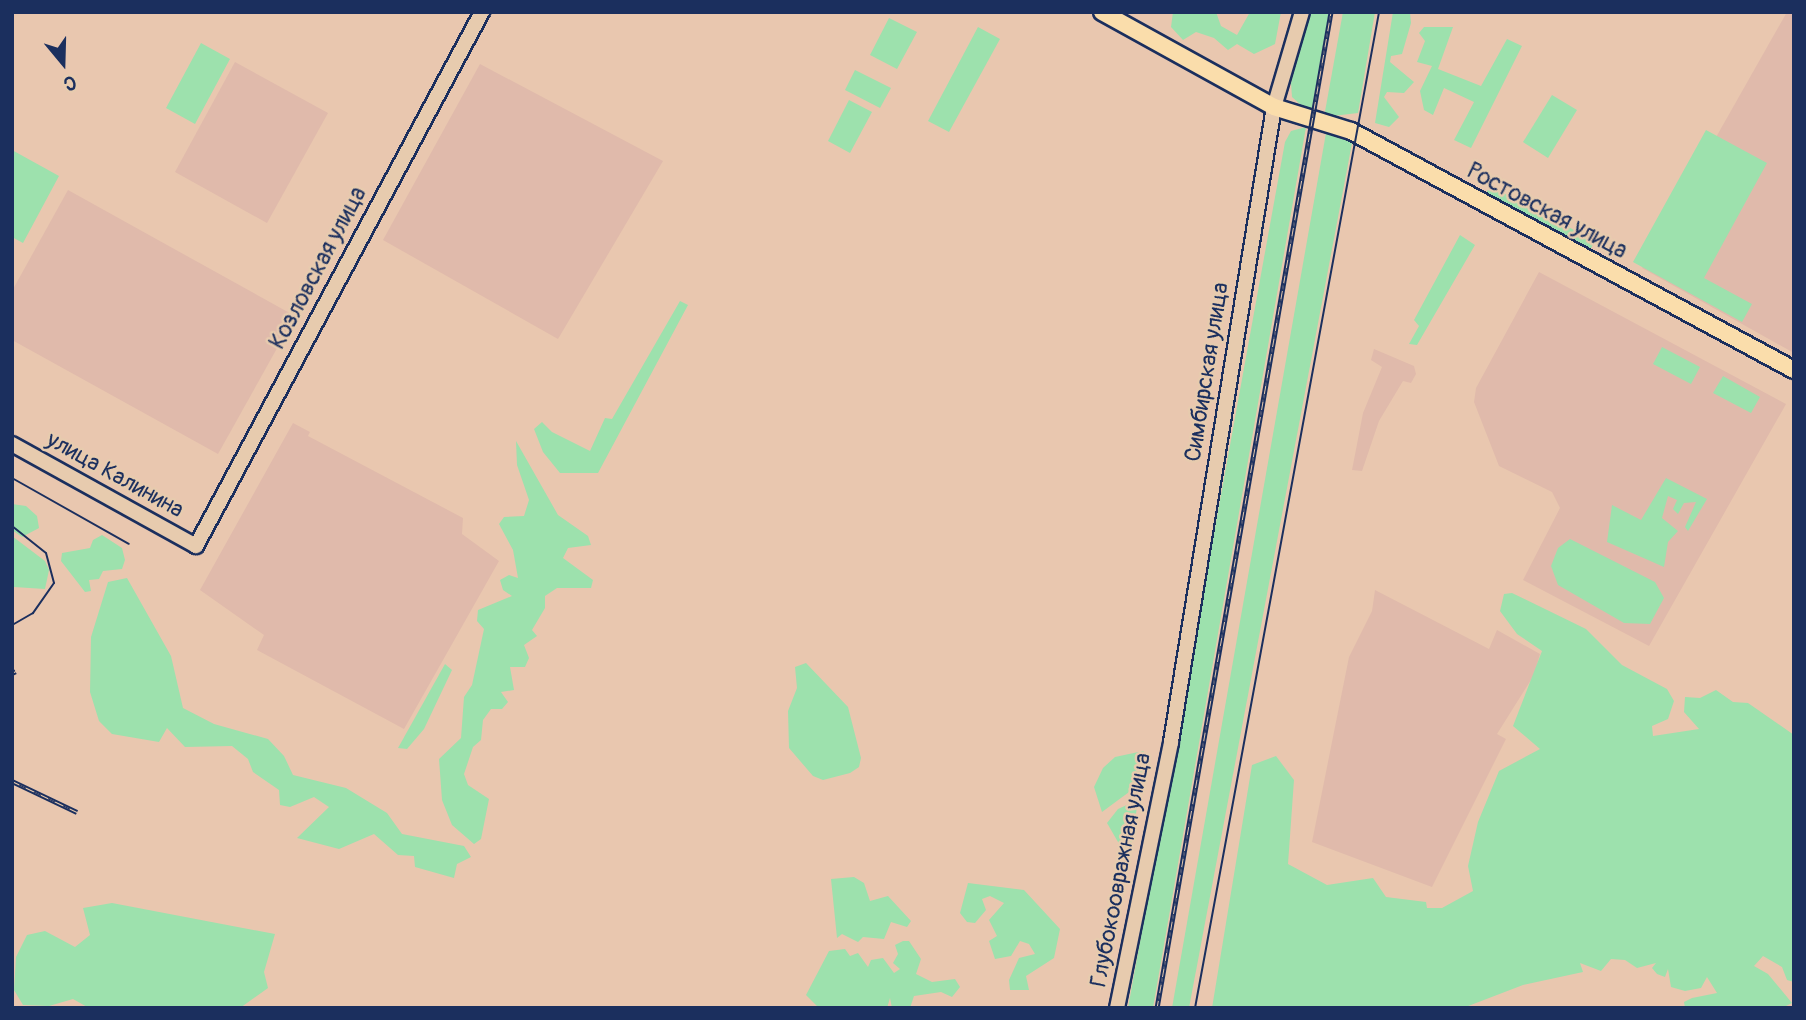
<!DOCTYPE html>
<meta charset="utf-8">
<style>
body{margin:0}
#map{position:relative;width:1806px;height:1020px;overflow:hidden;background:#e9c7af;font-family:Pangolin,sans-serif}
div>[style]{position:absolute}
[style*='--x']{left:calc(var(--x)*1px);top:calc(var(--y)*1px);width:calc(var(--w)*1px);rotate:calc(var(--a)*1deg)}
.built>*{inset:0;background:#e0baab}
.green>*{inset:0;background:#9de1ad}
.roads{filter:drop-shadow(2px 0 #1b2f5e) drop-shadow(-2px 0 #1b2f5e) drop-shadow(0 2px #1b2f5e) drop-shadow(0 -2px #1b2f5e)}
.secondary>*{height:14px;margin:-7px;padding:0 7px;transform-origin:7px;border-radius:7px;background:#e7cbae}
.primary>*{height:16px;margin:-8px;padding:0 8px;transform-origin:8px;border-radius:8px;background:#faddab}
.tram>*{height:2px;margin:-1px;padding:0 1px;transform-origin:1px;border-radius:1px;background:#1b2f5e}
.rail>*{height:5px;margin-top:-2.5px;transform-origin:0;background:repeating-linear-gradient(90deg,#e7cbae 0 8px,#1b2f5e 0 16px);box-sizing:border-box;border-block:2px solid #1b2f5e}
span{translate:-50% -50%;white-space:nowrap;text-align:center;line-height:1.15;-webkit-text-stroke:5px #e7cbae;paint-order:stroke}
.street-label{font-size:23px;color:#1b2f5e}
.frame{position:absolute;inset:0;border:14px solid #1b2f5e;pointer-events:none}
.north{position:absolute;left:28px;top:28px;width:70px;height:70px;-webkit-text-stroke:5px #e7cbae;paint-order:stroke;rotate:161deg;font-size:19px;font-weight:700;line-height:28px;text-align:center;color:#1b2f5e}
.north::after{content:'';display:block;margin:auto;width:24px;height:32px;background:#1b2f5e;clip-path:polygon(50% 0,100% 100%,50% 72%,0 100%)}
</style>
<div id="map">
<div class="built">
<i style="clip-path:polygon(1787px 12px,1794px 12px,1794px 353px,1642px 268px)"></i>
<i style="clip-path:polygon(235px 62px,328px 113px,267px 223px,175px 172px)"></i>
<i style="clip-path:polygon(480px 64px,663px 161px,558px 339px,383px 240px)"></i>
<i style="clip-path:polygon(68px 190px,295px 316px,218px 454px,12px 340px,12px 291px)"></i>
<i style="clip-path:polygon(1539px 272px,1786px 404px,1649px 646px,1523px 580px,1560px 508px,1552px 492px,1499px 466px,1474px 402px,1476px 388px)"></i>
<i style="clip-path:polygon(1374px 349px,1414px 366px,1416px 374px,1411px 383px,1403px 381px,1379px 421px,1362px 471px,1352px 470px,1363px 413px,1382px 367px,1371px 360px)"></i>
<i style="clip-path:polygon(293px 423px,310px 432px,308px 436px,463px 518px,462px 534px,499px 561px,404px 729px,257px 650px,264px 635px,200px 590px)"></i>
<i style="clip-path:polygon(1375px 590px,1489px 649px,1497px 630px,1540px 654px,1534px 675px,1497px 734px,1506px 739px,1432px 887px,1312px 842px,1349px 657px,1372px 611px)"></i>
</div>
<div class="green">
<i style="clip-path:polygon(1173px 12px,1216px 12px,1221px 26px,1237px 35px,1250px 12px,1281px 12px,1275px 44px,1254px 54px,1237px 44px,1228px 50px,1214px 38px,1196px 32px,1183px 40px,1171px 27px)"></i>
<i style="clip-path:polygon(1309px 12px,1329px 12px,1311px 114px,1292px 97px,1291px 83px)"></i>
<i style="clip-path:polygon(1343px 12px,1375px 12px,1358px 113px,1324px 117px)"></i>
<i style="clip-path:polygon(1393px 12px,1410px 12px,1411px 23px,1402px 54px,1391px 56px,1390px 62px,1414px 82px,1404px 93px,1387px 92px,1384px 97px,1399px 117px,1389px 127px,1375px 123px)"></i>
<i style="clip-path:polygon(889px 18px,917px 32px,897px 69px,870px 55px)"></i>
<i style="clip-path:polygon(978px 27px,1000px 39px,949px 132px,928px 121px)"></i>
<i style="clip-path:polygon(1424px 27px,1453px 27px,1438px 69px,1481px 86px,1507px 39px,1522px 46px,1471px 148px,1454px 140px,1474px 102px,1444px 88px,1433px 115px,1424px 110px,1420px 91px,1432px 66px,1417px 62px,1425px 41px,1419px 33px)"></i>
<i style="clip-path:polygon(201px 43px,230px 59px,195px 124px,166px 108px)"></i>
<i style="clip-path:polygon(855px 70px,891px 88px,880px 108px,845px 90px)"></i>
<i style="clip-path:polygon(1552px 95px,1577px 110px,1548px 158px,1523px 142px)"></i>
<i style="clip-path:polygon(849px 100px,872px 112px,850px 153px,828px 141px)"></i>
<i style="clip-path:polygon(1306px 127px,1153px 1008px,1128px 1008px,1285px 142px,1291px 131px)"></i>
<i style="clip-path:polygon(1706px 130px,1767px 163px,1704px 278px,1752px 304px,1742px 322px,1633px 262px)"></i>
<i style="clip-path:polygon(1334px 131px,1352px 143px,1189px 1008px,1172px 1008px,1326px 133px)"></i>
<i style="clip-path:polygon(12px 150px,59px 176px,23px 243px,12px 237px)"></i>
<i style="clip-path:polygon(1490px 186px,1595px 241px,1589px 252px,1484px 197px)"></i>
<i style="clip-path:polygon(1460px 235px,1475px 245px,1417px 345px,1409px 344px,1419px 326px,1414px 320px)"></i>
<i style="clip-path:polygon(680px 301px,688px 305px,598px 473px,560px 473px,543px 452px,534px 429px,542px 422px,552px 432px,590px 451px,605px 418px,612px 419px)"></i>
<i style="clip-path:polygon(1662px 347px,1700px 367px,1691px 384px,1653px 364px)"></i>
<i style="clip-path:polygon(1723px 376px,1760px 397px,1751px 413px,1713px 393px)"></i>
<i style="clip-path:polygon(516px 441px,558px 515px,588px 536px,591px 545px,568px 548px,563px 558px,593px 580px,591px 588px,557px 588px,545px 596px,545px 608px,532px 630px,537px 636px,524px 645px,529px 658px,525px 667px,510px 667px,514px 690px,501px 692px,508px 702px,502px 709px,491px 709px,483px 720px,481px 740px,473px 747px,464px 774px,468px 785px,489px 799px,481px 839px,474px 844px,452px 825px,442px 800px,439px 759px,461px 738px,464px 697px,472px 685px,484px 629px,477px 621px,478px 610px,512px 596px,503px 590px,500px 580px,509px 575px,518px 578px,513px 550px,499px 524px,504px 517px,524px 516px,529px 500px,517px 465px)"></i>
<i style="clip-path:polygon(1666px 478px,1707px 499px,1688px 531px,1685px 527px,1696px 502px,1684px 503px,1678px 514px,1673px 509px,1677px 500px,1668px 496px,1662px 518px,1678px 531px,1668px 542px,1664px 567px,1607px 542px,1612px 505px,1641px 520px)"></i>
<i style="clip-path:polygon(12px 504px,26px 506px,37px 516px,39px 528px,22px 537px,12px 530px)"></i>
<i style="clip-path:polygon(102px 535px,122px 548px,125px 560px,122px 569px,103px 571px,99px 579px,89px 580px,91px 591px,85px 592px,61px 561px,62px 553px,90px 548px,93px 540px)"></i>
<i style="clip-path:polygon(12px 536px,45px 561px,49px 570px,45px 589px,14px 587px)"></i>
<i style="clip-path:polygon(1570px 539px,1655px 582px,1664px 598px,1650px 624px,1624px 623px,1558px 585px,1551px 566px,1558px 548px)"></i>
<i style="clip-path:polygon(127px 578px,171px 656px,183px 708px,214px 724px,268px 739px,284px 756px,293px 775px,346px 788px,387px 813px,402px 834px,464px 846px,471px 857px,457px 864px,454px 878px,415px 867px,414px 856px,398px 855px,374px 834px,339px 849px,297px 838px,329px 807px,314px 797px,290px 807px,280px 805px,279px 790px,253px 772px,248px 759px,232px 746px,185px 747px,167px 728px,159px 742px,112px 734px,99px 721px,90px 692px,91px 637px,108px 582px)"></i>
<i style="clip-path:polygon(1512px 593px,1586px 629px,1622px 665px,1667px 689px,1674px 701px,1668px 719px,1652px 726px,1653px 736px,1699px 729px,1684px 712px,1685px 697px,1700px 698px,1716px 690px,1733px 702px,1748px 703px,1794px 735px,1794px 982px,1787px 980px,1782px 967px,1763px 956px,1754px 966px,1768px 974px,1792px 1003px,1782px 1008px,1685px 1008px,1684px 1002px,1692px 998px,1717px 993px,1707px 977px,1701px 988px,1685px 991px,1671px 987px,1668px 969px,1665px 977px,1657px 974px,1652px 968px,1656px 963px,1637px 968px,1625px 960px,1611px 959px,1601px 971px,1580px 963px,1583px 972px,1523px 985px,1463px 1008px,1212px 1008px,1252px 765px,1276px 756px,1294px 780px,1288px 864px,1327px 885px,1373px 878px,1386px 897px,1426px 902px,1427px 908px,1442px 908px,1473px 891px,1468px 866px,1478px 822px,1499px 771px,1540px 749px,1513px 726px,1542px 651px,1517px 634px,1500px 611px,1504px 594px)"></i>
<i style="clip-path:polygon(806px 663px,848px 707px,861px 758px,859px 767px,850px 773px,823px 780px,813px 776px,789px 748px,788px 711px,797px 688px,795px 667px)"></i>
<i style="clip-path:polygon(445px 664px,452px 670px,424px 729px,407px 749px,398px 748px)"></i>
<i style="clip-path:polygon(1143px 751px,1148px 755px,1144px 781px,1102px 812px,1094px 787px,1103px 768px,1115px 757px)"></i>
<i style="clip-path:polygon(1138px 800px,1129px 861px,1107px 823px,1118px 809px)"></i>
<i style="clip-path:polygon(854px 877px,864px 883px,870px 901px,888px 896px,911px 921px,907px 927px,891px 922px,884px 939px,863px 937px,858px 942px,842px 934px,837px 938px,831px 879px)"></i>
<i style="clip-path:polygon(968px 883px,1024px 890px,1060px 929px,1054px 958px,1026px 976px,1029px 990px,1010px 990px,1009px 980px,1019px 958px,1035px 954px,1029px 944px,1020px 941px,1011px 956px,995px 959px,989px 941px,997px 936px,989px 920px,1004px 903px,990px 896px,982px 899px,986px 910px,975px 923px,967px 922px,960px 913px)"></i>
<i style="clip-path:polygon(112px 903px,275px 934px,264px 972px,268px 988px,240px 1008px,89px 1008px,73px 999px,49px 1006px,23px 1005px,14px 990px,16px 957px,27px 935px,45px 931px,75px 947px,90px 935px,83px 908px)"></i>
<i style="clip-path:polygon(903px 941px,909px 941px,921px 959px,916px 974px,932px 982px,955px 979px,960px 987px,952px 997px,941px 992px,914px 996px,910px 1008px,892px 1008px,890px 998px,887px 1008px,819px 1008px,806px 995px,829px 951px,845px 949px,850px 956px,858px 953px,868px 967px,871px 960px,883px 958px,894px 973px,900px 969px,893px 963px,898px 954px,895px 945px)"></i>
</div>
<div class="roads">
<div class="secondary">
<i style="--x:12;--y:444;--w:210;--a:29"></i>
<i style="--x:196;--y:546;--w:606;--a:-61.83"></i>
<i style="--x:1117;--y:1008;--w:271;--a:-78.5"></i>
<i style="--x:1171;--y:742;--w:643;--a:-80.79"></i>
<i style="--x:1274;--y:107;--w:99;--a:-73.6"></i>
</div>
<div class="primary">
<i style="--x:1102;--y:12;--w:196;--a:28.9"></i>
<i style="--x:1274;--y:107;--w:81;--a:17.3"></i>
<i style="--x:1351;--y:131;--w:503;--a:28.35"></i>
</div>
</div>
<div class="tram">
<i style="--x:12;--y:478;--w:134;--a:29.4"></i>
<i style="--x:12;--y:526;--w:43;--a:38.5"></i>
<i style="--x:46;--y:553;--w:31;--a:75"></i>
<i style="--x:54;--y:583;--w:37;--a:125"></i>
<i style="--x:33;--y:613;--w:24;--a:150"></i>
<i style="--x:1195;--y:1008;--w:1013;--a:-79.53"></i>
</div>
<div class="rail">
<i style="--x:12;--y:673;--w:4;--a:-27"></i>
<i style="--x:12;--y:781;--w:72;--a:25.5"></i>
<i style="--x:1157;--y:1008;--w:1011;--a:-80.09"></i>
</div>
<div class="street-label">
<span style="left:1547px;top:211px;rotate:28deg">Ростовская улица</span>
<span style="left:318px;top:268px;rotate:-62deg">Козловская улица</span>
<span style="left:1207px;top:372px;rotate:-81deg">Симбирская улица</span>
<span style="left:115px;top:475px;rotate:29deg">улица Калинина</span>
<span style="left:1121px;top:870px;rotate:-79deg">Глубокоовражная улица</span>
</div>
<div class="frame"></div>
<div class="north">С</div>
</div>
